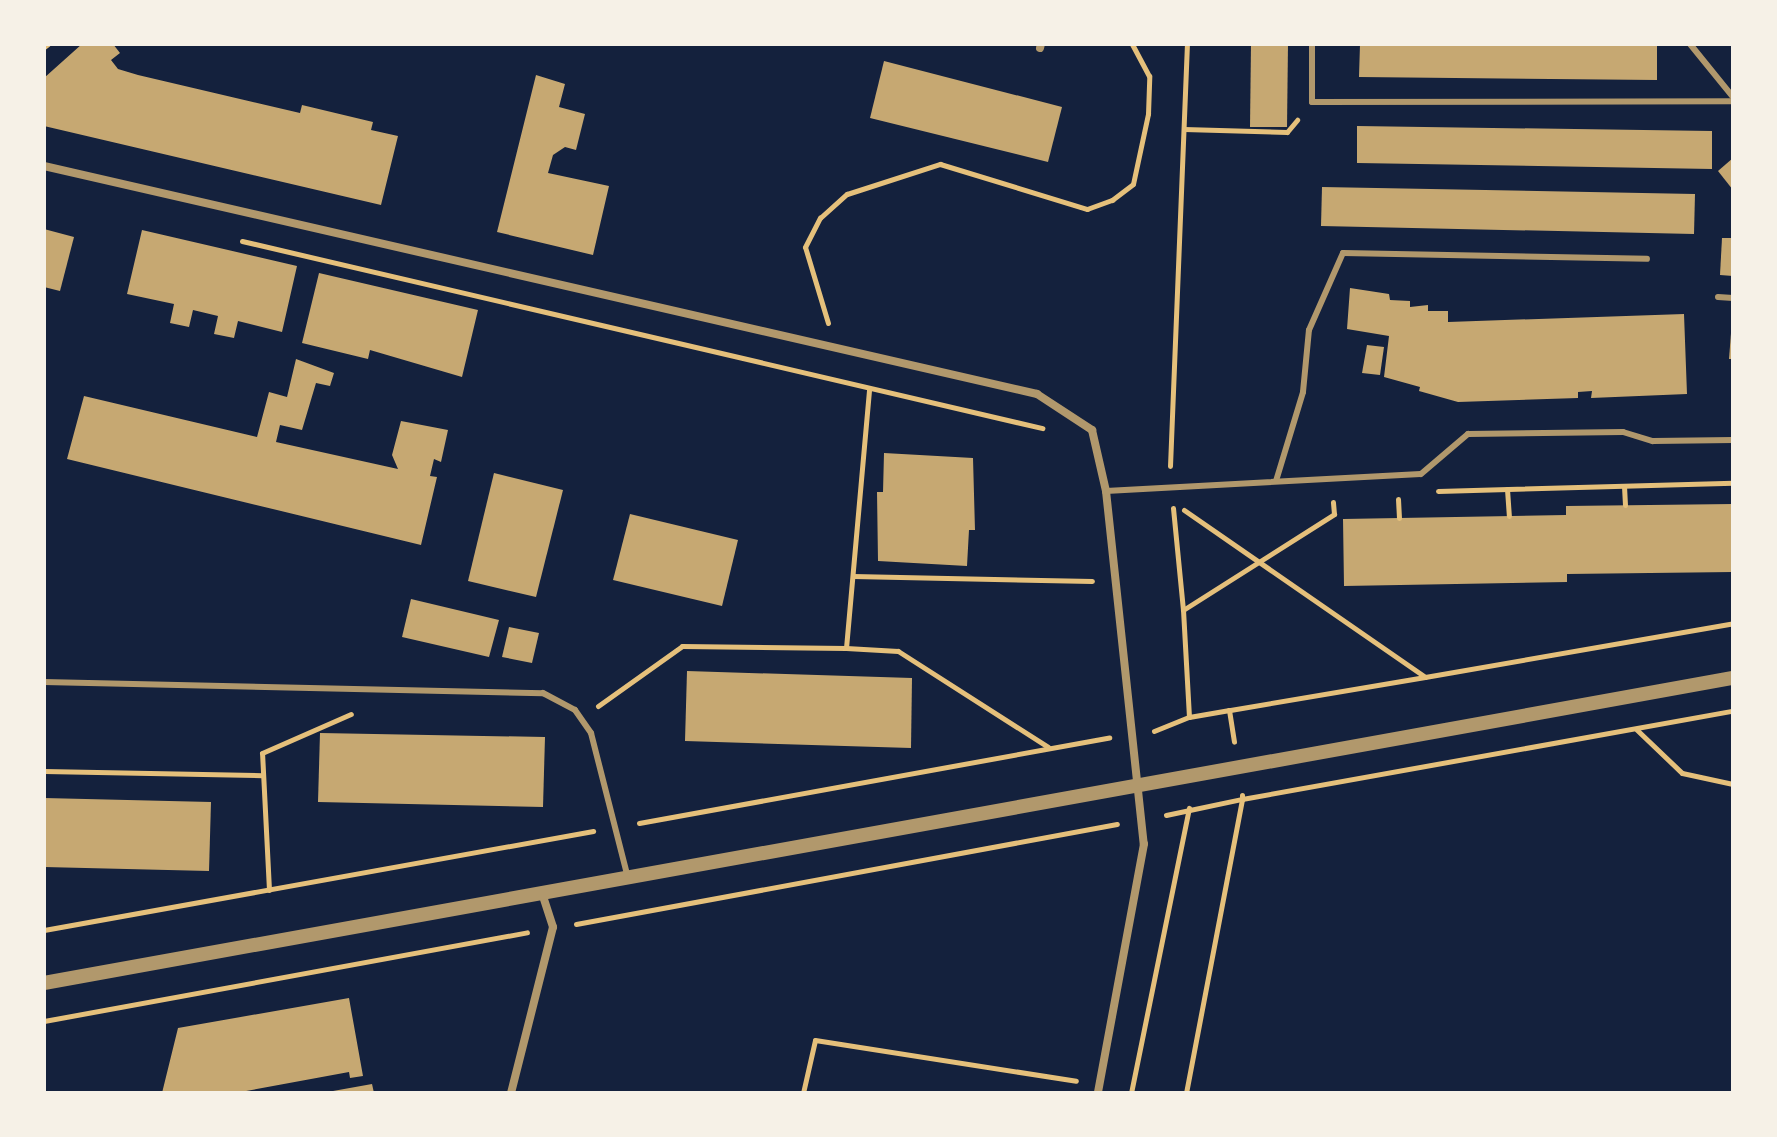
<!DOCTYPE html>
<style>
body{margin:0}
#map{position:relative;width:1777px;height:1137px;overflow:hidden;background:#14213d;font-family:"Fira Sans Condensed",sans-serif}
div>[style]{position:absolute}
[style*='--x']{left:calc(var(--x)*1px);top:calc(var(--y)*1px);width:calc(var(--w)*1px);rotate:calc(var(--a)*1deg)}
.building>*{inset:0;background:#c6a872}
.path>*{height:5px;margin:-2.5px;padding:0 2.5px;transform-origin:2.5px;border-radius:2.5px;background:#e5c07b}
.service>*{height:6px;margin:-3px;padding:0 3px;transform-origin:3px;border-radius:3px;background:#b1986c}
.minor>*{height:8px;margin:-4px;padding:0 4px;transform-origin:4px;border-radius:4px;background:#b1986c}
.tertiary>*{height:14px;margin:-7px;padding:0 7px;transform-origin:7px;border-radius:7px;background:#b1986c}
span{translate:-50% -50%;white-space:nowrap;text-align:center;line-height:1.15;-webkit-text-stroke:7px #f6f1e7;paint-order:stroke}
.frame{position:absolute;inset:0;border:46px solid #f6f1e7;pointer-events:none}
</style>
<div id="map">
<div class="building">
<i style="clip-path:polygon(82px 44px,113px 44px,120px 53px,111px 60px,118px 69px,138px 75px,300px 113px,302px 105px,373px 122px,371px 130px,398px 136px,381px 205px,44px 126px,44px 78px)"></i>
<i style="clip-path:polygon(1251px 44px,1288px 44px,1287px 127px,1250px 127px)"></i>
<i style="clip-path:polygon(1360px 44px,1657px 44px,1657px 80px,1359px 77px)"></i>
<i style="clip-path:polygon(884px 61px,1062px 107px,1048px 162px,870px 118px)"></i>
<i style="clip-path:polygon(536px 75px,565px 84px,559px 107px,585px 114px,576px 150px,565px 147px,553px 155px,548px 173px,609px 186px,593px 255px,497px 232px)"></i>
<i style="clip-path:polygon(1357px 126px,1712px 131px,1712px 169px,1357px 163px)"></i>
<i style="clip-path:polygon(1733px 158px,1733px 190px,1718px 171px)"></i>
<i style="clip-path:polygon(1322px 187px,1695px 194px,1694px 234px,1321px 226px)"></i>
<i style="clip-path:polygon(44px 229px,74px 237px,60px 291px,44px 287px)"></i>
<i style="clip-path:polygon(142px 230px,297px 266px,282px 332px,238px 321px,234px 338px,214px 334px,218px 316px,193px 310px,189px 327px,170px 323px,174px 304px,127px 294px)"></i>
<i style="clip-path:polygon(1722px 238px,1733px 238px,1733px 276px,1720px 275px)"></i>
<i style="clip-path:polygon(319px 273px,478px 310px,462px 377px,370px 350px,368px 359px,302px 343px)"></i>
<i style="clip-path:polygon(1350px 288px,1389px 294px,1390px 300px,1410px 301px,1410px 307px,1428px 305px,1428px 311px,1448px 311px,1448px 322px,1684px 314px,1687px 394px,1591px 398px,1592px 391px,1578px 392px,1578px 398px,1458px 402px,1419px 391px,1420px 387px,1384px 377px,1389px 336px,1347px 329px)"></i>
<i style="clip-path:polygon(1731px 333px,1733px 333px,1733px 359px,1729px 359px)"></i>
<i style="clip-path:polygon(1367px 345px,1384px 347px,1380px 375px,1362px 373px)"></i>
<i style="clip-path:polygon(296px 359px,334px 373px,330px 386px,316px 383px,302px 430px,280px 425px,276px 442px,398px 469px,392px 455px,401px 421px,448px 430px,441px 462px,434px 459px,430px 476px,437px 477px,421px 545px,67px 459px,84px 396px,257px 437px,269px 392px,287px 397px)"></i>
<i style="clip-path:polygon(884px 453px,973px 458px,975px 530px,969px 530px,967px 566px,878px 561px,877px 492px,883px 492px)"></i>
<i style="clip-path:polygon(494px 473px,563px 490px,536px 597px,468px 581px)"></i>
<i style="clip-path:polygon(1733px 504px,1733px 572px,1567px 574px,1567px 582px,1344px 586px,1343px 519px,1566px 515px,1566px 506px)"></i>
<i style="clip-path:polygon(630px 514px,738px 540px,722px 606px,613px 580px)"></i>
<i style="clip-path:polygon(411px 599px,499px 620px,489px 657px,402px 637px)"></i>
<i style="clip-path:polygon(509px 627px,539px 633px,532px 663px,502px 657px)"></i>
<i style="clip-path:polygon(687px 671px,912px 678px,911px 748px,685px 741px)"></i>
<i style="clip-path:polygon(320px 733px,545px 737px,543px 807px,318px 802px)"></i>
<i style="clip-path:polygon(44px 798px,211px 802px,209px 871px,44px 867px)"></i>
<i style="clip-path:polygon(349px 998px,363px 1076px,350px 1078px,349px 1072px,235px 1093px,162px 1093px,178px 1028px)"></i>
<i style="clip-path:polygon(372px 1084px,374px 1093px,333px 1093px,333px 1091px)"></i>
</div>
<div class="path">
<i style="--x:44;--y:47;--w:5;--a:-37"></i>
<i style="--x:1184;--y:129;--w:103;--a:1.7"></i>
<i style="--x:1287;--y:132;--w:16;--a:-50"></i>
<i style="--x:242;--y:241;--w:822;--a:13.16"></i>
<i style="--x:828;--y:323;--w:79;--a:-106.8"></i>
<i style="--x:805;--y:247;--w:33;--a:-63"></i>
<i style="--x:820;--y:218;--w:36;--a:-42"></i>
<i style="--x:847;--y:194;--w:98;--a:-17.9"></i>
<i style="--x:940;--y:164;--w:154;--a:17"></i>
<i style="--x:1087;--y:209;--w:27;--a:-20"></i>
<i style="--x:1112;--y:200;--w:26;--a:-37"></i>
<i style="--x:1133;--y:184;--w:72;--a:-77.9"></i>
<i style="--x:1148;--y:114;--w:38;--a:-88"></i>
<i style="--x:1149;--y:76;--w:36;--a:-118"></i>
<i style="--x:1170;--y:466;--w:422;--a:-87.7"></i>
<i style="--x:1624;--y:486;--w:19;--a:87"></i>
<i style="--x:1507;--y:489;--w:27;--a:86"></i>
<i style="--x:1438;--y:491;--w:295;--a:-1.6"></i>
<i style="--x:1398;--y:499;--w:19;--a:87"></i>
<i style="--x:1173;--y:508;--w:102;--a:84.4"></i>
<i style="--x:1184;--y:510;--w:293;--a:34.7"></i>
<i style="--x:1425;--y:677;--w:199;--a:170.4"></i>
<i style="--x:853;--y:576;--w:239;--a:1.2"></i>
<i style="--x:846;--y:648;--w:52;--a:3.3"></i>
<i style="--x:898;--y:651;--w:178;--a:32.6"></i>
<i style="--x:1425;--y:677;--w:313;--a:-9.9"></i>
<i style="--x:598;--y:706;--w:103;--a:-35.5"></i>
<i style="--x:682;--y:646;--w:164;--a:0.7"></i>
<i style="--x:846;--y:648;--w:259;--a:-84.9"></i>
<i style="--x:1189;--y:717;--w:107;--a:-93.2"></i>
<i style="--x:1183;--y:610;--w:179;--a:-32.4"></i>
<i style="--x:1334;--y:514;--w:12;--a:-95"></i>
<i style="--x:1637;--y:730;--w:62;--a:43.7"></i>
<i style="--x:1682;--y:773;--w:52;--a:12.2"></i>
<i style="--x:1154;--y:731;--w:38;--a:-22"></i>
<i style="--x:1189;--y:717;--w:41;--a:-9.9"></i>
<i style="--x:1229;--y:710;--w:32;--a:81"></i>
<i style="--x:44;--y:771;--w:218;--a:1.1"></i>
<i style="--x:1166;--y:815;--w:78;--a:-11.9"></i>
<i style="--x:1242;--y:799;--w:4;--a:-90"></i>
<i style="--x:639;--y:823;--w:478;--a:-10.3"></i>
<i style="--x:269;--y:890;--w:137;--a:-92.9"></i>
<i style="--x:262;--y:753;--w:97;--a:-23.7"></i>
<i style="--x:576;--y:924;--w:550;--a:-10.47"></i>
<i style="--x:44;--y:930;--w:558;--a:-10.22"></i>
<i style="--x:44;--y:1021;--w:491;--a:-10.4"></i>
<i style="--x:803;--y:1093;--w:54;--a:-77.2"></i>
<i style="--x:815;--y:1040;--w:264;--a:8.9"></i>
<i style="--x:1131;--y:1093;--w:291;--a:-78.5"></i>
<i style="--x:1186;--y:1093;--w:299;--a:-79.2"></i>
<i style="--x:1242;--y:799;--w:499;--a:-10.2"></i>
</div>
<div class="service">
<i style="--x:1312;--y:44;--w:58;--a:90"></i>
<i style="--x:1312;--y:102;--w:421;--a:-0.1"></i>
<i style="--x:1690;--y:44;--w:68;--a:50.9"></i>
<i style="--x:1718;--y:297;--w:15;--a:4"></i>
<i style="--x:1276;--y:481;--w:93;--a:-73.1"></i>
<i style="--x:1303;--y:392;--w:62;--a:-84.5"></i>
<i style="--x:1309;--y:330;--w:84;--a:-66.2"></i>
<i style="--x:1343;--y:253;--w:304;--a:1.1"></i>
<i style="--x:1106;--y:491;--w:315;--a:-3.1"></i>
<i style="--x:1421;--y:474;--w:62;--a:-40.4"></i>
<i style="--x:1468;--y:434;--w:155;--a:-0.7"></i>
<i style="--x:1623;--y:432;--w:31;--a:17"></i>
<i style="--x:1653;--y:441;--w:80;--a:-0.7"></i>
<i style="--x:44;--y:682;--w:499;--a:1.3"></i>
<i style="--x:543;--y:693;--w:36;--a:28"></i>
<i style="--x:575;--y:710;--w:28;--a:55"></i>
<i style="--x:591;--y:733;--w:150;--a:75.7"></i>
</div>
<div class="minor">
<i style="--x:1040;--y:48;--w:4;--a:-76"></i>
<i style="--x:44;--y:166;--w:1019;--a:12.93"></i>
<i style="--x:1037;--y:394;--w:66;--a:33.2"></i>
<i style="--x:1092;--y:430;--w:63;--a:77.1"></i>
<i style="--x:1106;--y:491;--w:355;--a:83.9"></i>
<i style="--x:1144;--y:844;--w:253;--a:100.5"></i>
<i style="--x:511;--y:1093;--w:171;--a:-75.8"></i>
<i style="--x:553;--y:927;--w:36;--a:-108"></i>
</div>
<div class="tertiary">
<i style="--x:44;--y:983;--w:1716;--a:-10.24"></i>
</div>
<div class="frame"></div>
</div>
